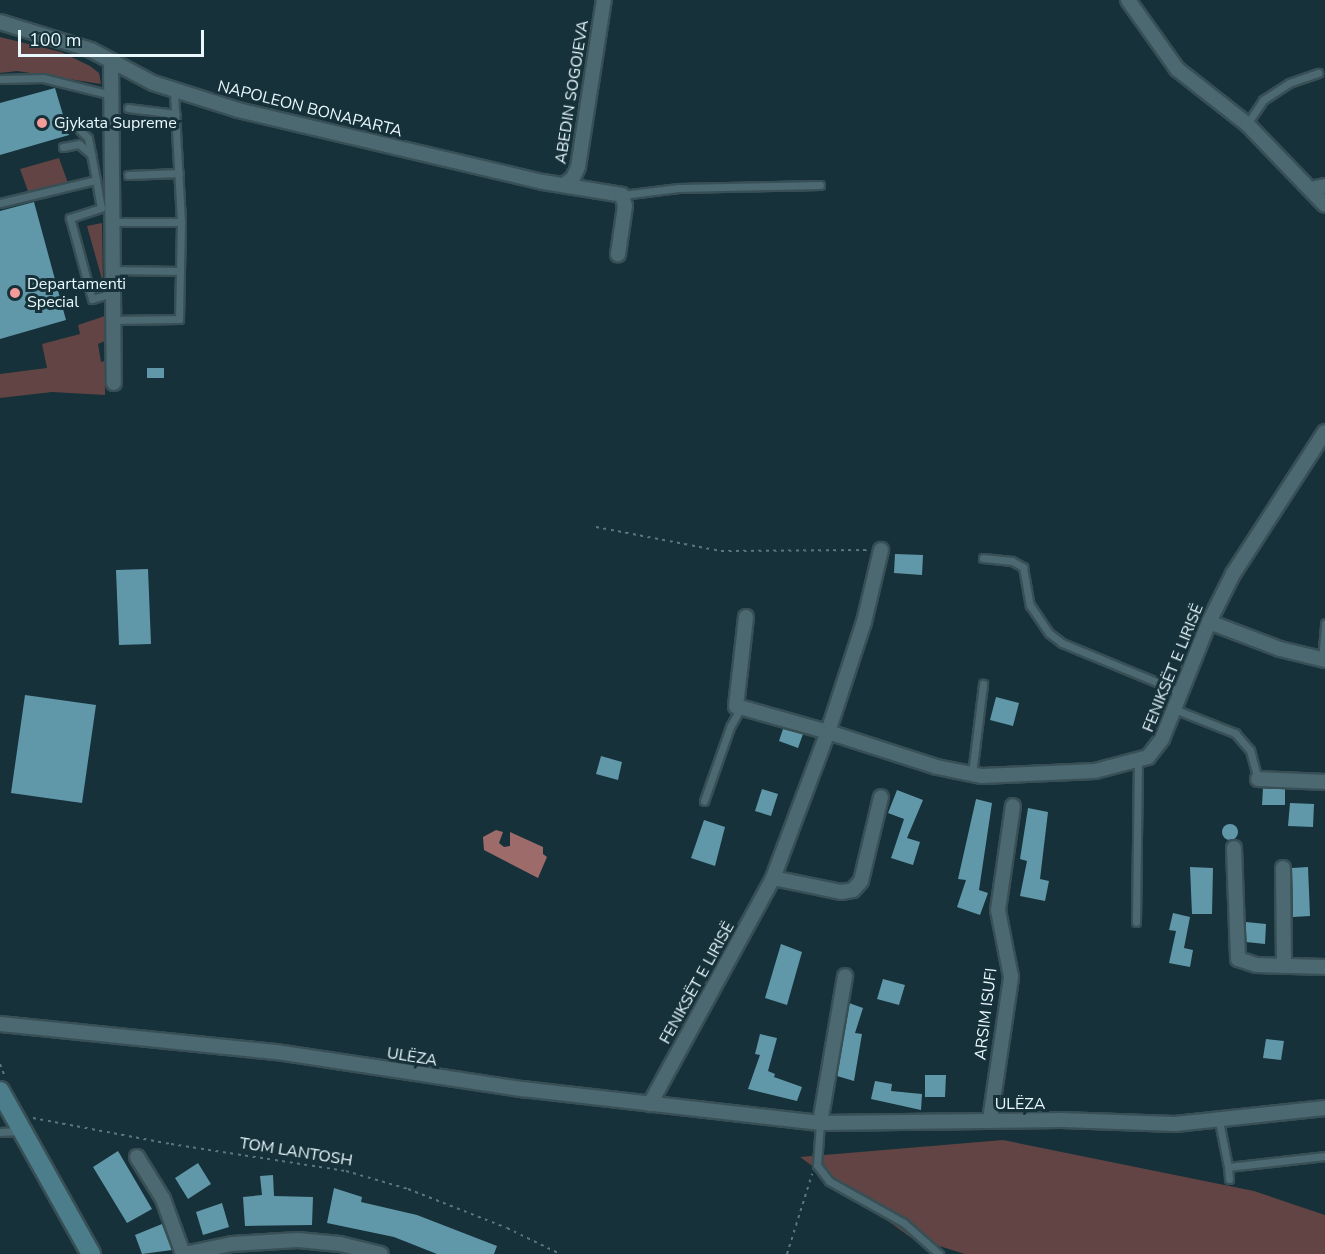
<!DOCTYPE html>
<meta charset="utf-8">
<style>
body{margin:0}
#map{position:relative;width:1325px;height:1254px;overflow:hidden;background:#163139;font-family:"Nunito Sans",sans-serif}
div>[style]{position:absolute}
[style*='--x']{left:calc(var(--x)*1px);top:calc(var(--y)*1px);width:calc(var(--w)*1px);rotate:calc(var(--a)*1deg)}
.green>*{inset:0;background:#614443}
.water>*{inset:0;background:#9c6b6a}
.building>*{inset:0;background:#6198a9}
.round{border-radius:50%}
.path>*{height:2px;margin-top:-1px;transform-origin:0;background:repeating-linear-gradient(90deg,#5e757c 0 3px,transparent 0 7.5px)}
.roads{filter:drop-shadow(2px 0 #384f55) drop-shadow(-2px 0 #384f55) drop-shadow(0 2px #384f55) drop-shadow(0 -2px #384f55)}
.lane>*{height:7px;margin:-3.5px;padding:0 3.5px;transform-origin:3.5px;border-radius:3.5px;background:#4c6871}
.street>*{height:14px;margin:-7px;padding:0 7px;transform-origin:7px;border-radius:7px;background:#4c6871}
.secondary>*{height:18px;margin:-9px;padding:0 9px;transform-origin:9px;border-radius:9px;background:#4c7d8b}
.dots>*{width:16px;height:16px;translate:-50% -50%;box-sizing:border-box;border:3px solid #163139;border-radius:50%}
span{translate:-50% -50%;white-space:nowrap;text-align:center;line-height:1.15;-webkit-text-stroke:6px #163139;paint-order:stroke}
.street-label{font-size:16px;color:#e8f8fd}
.poi-label{font-size:16px;color:#e8f8fd}
.left{translate:0 -50%;text-align:left}
.scale{position:absolute;left:18px;top:30px;width:186px;height:27px;box-sizing:border-box;border:3px solid #e8f8fd;border-top:0;padding-left:8px;font-size:18px;line-height:21px;white-space:nowrap;color:#e8f8fd;-webkit-text-stroke:4px #163139;paint-order:stroke}
</style>
<div id="map">
<div class="green">
<i style="clip-path:polygon(0 37px,61px 52px,90px 66px,99px 73px,101px 84px,17px 71px,0 73px)"></i>
<i style="clip-path:polygon(59px 158px,68px 183px,29px 194px,20px 169px)"></i>
<i style="clip-path:polygon(102px 223px,103px 283px,87px 226px)"></i>
<i style="clip-path:polygon(105px 316px,105px 341px,98px 344px,101px 362px,105px 361px,105px 395px,52px 392px,0 398px,0 374px,47px 368px,42px 344px,80px 334px,78px 325px)"></i>
<i style="clip-path:polygon(1003px 1140px,1254px 1191px,1325px 1215px,1325px 1254px,965px 1254px,910px 1237px,800px 1157px)"></i>
</div>
<div class="water">
<i style="clip-path:polygon(496px 830px,503px 832px,499px 843px,504px 847px,510px 846px,510px 832px,543px 847px,543px 854px,547px 857px,538px 878px,484px 850px,483px 837px)"></i>
</div>
<div class="building">
<i style="clip-path:polygon(55px 88px,69px 135px,0 155px,0 103px)"></i>
<i style="clip-path:polygon(34px 202px,66px 320px,0 339px,0 211px)"></i>
<i style="clip-path:polygon(147px 368px,164px 368px,164px 378px,147px 378px)"></i>
<i style="clip-path:polygon(895px 554px,923px 555px,922px 575px,894px 573px)"></i>
<i style="clip-path:polygon(148px 569px,151px 644px,119px 645px,116px 570px)"></i>
<i style="clip-path:polygon(25px 695px,96px 705px,82px 803px,11px 793px)"></i>
<i style="clip-path:polygon(996px 697px,1019px 703px,1013px 726px,990px 720px)"></i>
<i style="clip-path:polygon(783px 729px,803px 734px,798px 748px,779px 741px)"></i>
<i style="clip-path:polygon(601px 756px,622px 762px,618px 780px,596px 774px)"></i>
<i style="clip-path:polygon(1263px 788px,1285px 789px,1285px 805px,1262px 805px)"></i>
<i style="clip-path:polygon(762px 789px,778px 794px,771px 816px,755px 811px)"></i>
<i style="clip-path:polygon(897px 790px,923px 800px,907px 838px,920px 842px,913px 865px,891px 858px,904px 819px,888px 813px)"></i>
<i style="clip-path:polygon(976px 799px,992px 803px,979px 890px,988px 893px,980px 915px,957px 907px,966px 880px,958px 879px)"></i>
<i style="clip-path:polygon(1290px 803px,1314px 804px,1313px 827px,1288px 826px)"></i>
<i style="clip-path:polygon(1028px 808px,1048px 812px,1040px 879px,1049px 881px,1045px 901px,1020px 896px,1027px 861px,1020px 859px)"></i>
<i style="clip-path:polygon(704px 820px,725px 827px,715px 866px,691px 858px)"></i>
<i class="round" style="left:1222px;top:824px;width:16px;height:16px"></i>
<i style="clip-path:polygon(1190px 867px,1213px 868px,1212px 914px,1192px 914px)"></i>
<i style="clip-path:polygon(1308px 867px,1310px 916px,1293px 917px,1292px 868px)"></i>
<i style="clip-path:polygon(1173px 913px,1190px 917px,1184px 948px,1193px 950px,1190px 967px,1169px 963px,1176px 931px,1169px 930px)"></i>
<i style="clip-path:polygon(1246px 922px,1266px 924px,1265px 944px,1246px 942px)"></i>
<i style="clip-path:polygon(781px 944px,802px 952px,787px 1005px,765px 998px)"></i>
<i style="clip-path:polygon(883px 979px,905px 985px,899px 1005px,877px 999px)"></i>
<i style="clip-path:polygon(849px 1003px,863px 1008px,855px 1033px,862px 1034px,854px 1081px,837px 1076px)"></i>
<i style="clip-path:polygon(760px 1034px,777px 1038px,768px 1071px,775px 1074px,774px 1077px,802px 1087px,797px 1101px,748px 1089px,760px 1055px,755px 1054px)"></i>
<i style="clip-path:polygon(1266px 1039px,1284px 1041px,1281px 1060px,1263px 1058px)"></i>
<i style="clip-path:polygon(925px 1075px,946px 1075px,945px 1097px,925px 1097px)"></i>
<i style="clip-path:polygon(875px 1081px,892px 1084px,891px 1091px,922px 1094px,921px 1110px,871px 1099px)"></i>
<i style="clip-path:polygon(118px 1151px,152px 1209px,127px 1223px,93px 1167px)"></i>
<i style="clip-path:polygon(198px 1163px,211px 1184px,188px 1199px,175px 1178px)"></i>
<i style="clip-path:polygon(273px 1175px,274px 1196px,313px 1197px,312px 1225px,245px 1226px,243px 1197px,262px 1195px,260px 1176px)"></i>
<i style="clip-path:polygon(334px 1188px,362px 1197px,361px 1202px,417px 1215px,497px 1246px,494px 1254px,437px 1254px,394px 1237px,327px 1223px)"></i>
<i style="clip-path:polygon(222px 1203px,229px 1227px,203px 1235px,196px 1212px)"></i>
<i style="clip-path:polygon(162px 1224px,172px 1250px,142px 1254px,135px 1235px)"></i>
</div>
<div class="path">
<i style="--x:596;--y:527;--w:127;--a:10.9"></i>
<i style="--x:721;--y:551;--w:146;--a:-0.4"></i>
<i style="--x:0;--y:1064;--w:14;--a:69"></i>
<i style="--x:33;--y:1118;--w:140;--a:10.7"></i>
<i style="--x:171;--y:1144;--w:177;--a:8.8"></i>
<i style="--x:346;--y:1171;--w:65;--a:16.2"></i>
<i style="--x:408;--y:1189;--w:106;--a:21.5"></i>
<i style="--x:507;--y:1228;--w:59;--a:26.1"></i>
<i style="--x:787;--y:1254;--w:84;--a:-72.6"></i>
</div>
<div class="roads">
<div class="lane">
<i style="--x:0;--y:79;--w:43;--a:-1.3"></i>
<i style="--x:43;--y:78;--w:70;--a:14"></i>
<i style="--x:128;--y:108;--w:48;--a:7.1"></i>
<i style="--x:1247;--y:124;--w:29;--a:-56"></i>
<i style="--x:1263;--y:100;--w:31;--a:-33"></i>
<i style="--x:1289;--y:83;--w:31;--a:-19"></i>
<i style="--x:80;--y:130;--w:11;--a:45"></i>
<i style="--x:88;--y:138;--w:43;--a:79.2"></i>
<i style="--x:63;--y:147;--w:16;--a:-11"></i>
<i style="--x:79;--y:144;--w:16;--a:40"></i>
<i style="--x:128;--y:175;--w:51;--a:-2.2"></i>
<i style="--x:622;--y:195;--w:57;--a:-7"></i>
<i style="--x:679;--y:188;--w:141;--a:-1.2"></i>
<i style="--x:0;--y:203;--w:99;--a:-13.5"></i>
<i style="--x:96;--y:180;--w:28;--a:80"></i>
<i style="--x:101;--y:208;--w:33;--a:162"></i>
<i style="--x:70;--y:218;--w:84;--a:74.8"></i>
<i style="--x:92;--y:299;--w:22;--a:-16"></i>
<i style="--x:113;--y:222;--w:68;--a:0"></i>
<i style="--x:113;--y:270;--w:67;--a:0.9"></i>
<i style="--x:113;--y:320;--w:66;--a:-0.9"></i>
<i style="--x:179;--y:319;--w:97;--a:-88.8"></i>
<i style="--x:181;--y:222;--w:131;--a:-93.1"></i>
<i style="--x:983;--y:558;--w:29;--a:6"></i>
<i style="--x:1012;--y:561;--w:13;--a:29"></i>
<i style="--x:1023;--y:567;--w:39;--a:80"></i>
<i style="--x:1030;--y:605;--w:34;--a:56"></i>
<i style="--x:1049;--y:633;--w:16;--a:38"></i>
<i style="--x:1062;--y:643;--w:129;--a:22.4"></i>
<i style="--x:1322;--y:660;--w:37;--a:-85"></i>
<i style="--x:1174;--y:709;--w:66;--a:21.5"></i>
<i style="--x:1235;--y:733;--w:23;--a:49"></i>
<i style="--x:1250;--y:750;--w:30;--a:75"></i>
<i style="--x:972;--y:774;--w:91;--a:-83"></i>
<i style="--x:704;--y:801;--w:78;--a:-70.6"></i>
<i style="--x:730;--y:727;--w:21;--a:-61"></i>
<i style="--x:1136;--y:922;--w:160;--a:-89.3"></i>
<i style="--x:1219;--y:1121;--w:47;--a:78.9"></i>
<i style="--x:1228;--y:1167;--w:98;--a:-6.5"></i>
<i style="--x:820;--y:1123;--w:42;--a:94.1"></i>
<i style="--x:817;--y:1165;--w:20;--a:53"></i>
<i style="--x:829;--y:1181;--w:86;--a:29.2"></i>
<i style="--x:904;--y:1223;--w:47;--a:41.5"></i>
<i style="--x:0;--y:1132;--w:21;--a:-3"></i>
<i style="--x:1228;--y:1167;--w:12;--a:85"></i>
</div>
<div class="street">
<i style="--x:1128;--y:0;--w:85;--a:54.6"></i>
<i style="--x:1177;--y:69;--w:89;--a:38.2"></i>
<i style="--x:1247;--y:124;--w:112;--a:46.1"></i>
<i style="--x:0;--y:22;--w:95;--a:17.1"></i>
<i style="--x:91;--y:50;--w:70;--a:28"></i>
<i style="--x:153;--y:83;--w:89;--a:17.6"></i>
<i style="--x:238;--y:110;--w:313;--a:13.3"></i>
<i style="--x:543;--y:182;--w:80;--a:9.3"></i>
<i style="--x:622;--y:195;--w:11;--a:75"></i>
<i style="--x:625;--y:206;--w:49;--a:98.3"></i>
<i style="--x:111;--y:61;--w:322;--a:89.5"></i>
<i style="--x:564;--y:185;--w:11;--a:-38"></i>
<i style="--x:573;--y:178;--w:12;--a:-66"></i>
<i style="--x:578;--y:167;--w:169;--a:-81.2"></i>
<i style="--x:1310;--y:189;--w:15;--a:-11"></i>
<i style="--x:746;--y:617;--w:90;--a:96.4"></i>
<i style="--x:736;--y:706;--w:96;--a:15.8"></i>
<i style="--x:828;--y:732;--w:116;--a:-71.9"></i>
<i style="--x:864;--y:622;--w:74;--a:-76.7"></i>
<i style="--x:1209;--y:622;--w:76;--a:20.8"></i>
<i style="--x:1280;--y:649;--w:46;--a:13.7"></i>
<i style="--x:1258;--y:779;--w:67;--a:2.6"></i>
<i style="--x:1234;--y:848;--w:111;--a:87.9"></i>
<i style="--x:1238;--y:959;--w:19;--a:18"></i>
<i style="--x:1256;--y:965;--w:69;--a:1.7"></i>
<i style="--x:1283;--y:868;--w:98;--a:89.4"></i>
<i style="--x:773;--y:878;--w:69;--a:11.6"></i>
<i style="--x:841;--y:892;--w:12;--a:-9"></i>
<i style="--x:853;--y:890;--w:12;--a:-48"></i>
<i style="--x:861;--y:881;--w:86;--a:-76.6"></i>
<i style="--x:0;--y:1024;--w:277;--a:5.8"></i>
<i style="--x:276;--y:1052;--w:249;--a:8.6"></i>
<i style="--x:522;--y:1089;--w:300;--a:6.5"></i>
<i style="--x:820;--y:1123;--w:241;--a:-0.7"></i>
<i style="--x:1061;--y:1120;--w:114;--a:2"></i>
<i style="--x:1175;--y:1124;--w:151;--a:-6.1"></i>
<i style="--x:650;--y:1104;--w:257;--a:-61.4"></i>
<i style="--x:773;--y:878;--w:156;--a:-69.4"></i>
<i style="--x:828;--y:732;--w:114;--a:17.8"></i>
<i style="--x:937;--y:767;--w:46;--a:11.3"></i>
<i style="--x:982;--y:776;--w:113;--a:-2.5"></i>
<i style="--x:1095;--y:771;--w:55;--a:-14.8"></i>
<i style="--x:1148;--y:757;--w:23;--a:-52"></i>
<i style="--x:1162;--y:739;--w:126;--a:-68.1"></i>
<i style="--x:1209;--y:622;--w:54;--a:-63.4"></i>
<i style="--x:1233;--y:574;--w:169;--a:-57.1"></i>
<i style="--x:990;--y:1120;--w:145;--a:-81.6"></i>
<i style="--x:1011;--y:977;--w:68;--a:-101"></i>
<i style="--x:998;--y:910;--w:105;--a:-81.8"></i>
<i style="--x:820;--y:1123;--w:149;--a:-80.3"></i>
<i style="--x:137;--y:1157;--w:49;--a:58.2"></i>
<i style="--x:163;--y:1199;--w:59;--a:70"></i>
<i style="--x:184;--y:1254;--w:49;--a:-11.8"></i>
<i style="--x:232;--y:1244;--w:66;--a:-3.5"></i>
<i style="--x:298;--y:1240;--w:42;--a:5.4"></i>
<i style="--x:340;--y:1244;--w:42;--a:13.7"></i>
</div>
<div class="secondary">
<i style="--x:0;--y:1091;--w:187;--a:60.8"></i>
</div>
</div>
<div class="dots">
<i style="left:42px;top:123px;background:#f59b99"></i>
<i style="left:15px;top:293px;background:#f59b99"></i>
</div>
<div class="street-label">
<span style="left:572px;top:92px;rotate:-81deg">ABEDIN SOGOJEVA</span>
<span style="left:310px;top:109px;rotate:14deg">NAPOLEON BONAPARTA</span>
<span style="left:1173px;top:668px;rotate:-68deg">FENIKSËT E LIRISË</span>
<span style="left:697px;top:983px;rotate:-61deg">FENIKSËT E LIRISË</span>
<span style="left:986px;top:1014px;rotate:-83deg">ARSIM ISUFI</span>
<span style="left:412px;top:1057px;rotate:9deg">ULËZA</span>
<span style="left:1020px;top:1104px">ULËZA</span>
<span style="left:296px;top:1152px;rotate:9deg">TOM LANTOSH</span>
</div>
<div class="poi-label">
<span class="left" style="left:54px;top:123px">Gjykata Supreme</span>
<span class="left" style="left:27px;top:293px">Departamenti<br>Special</span>
</div>
<div class="scale">100 m</div>
</div>
